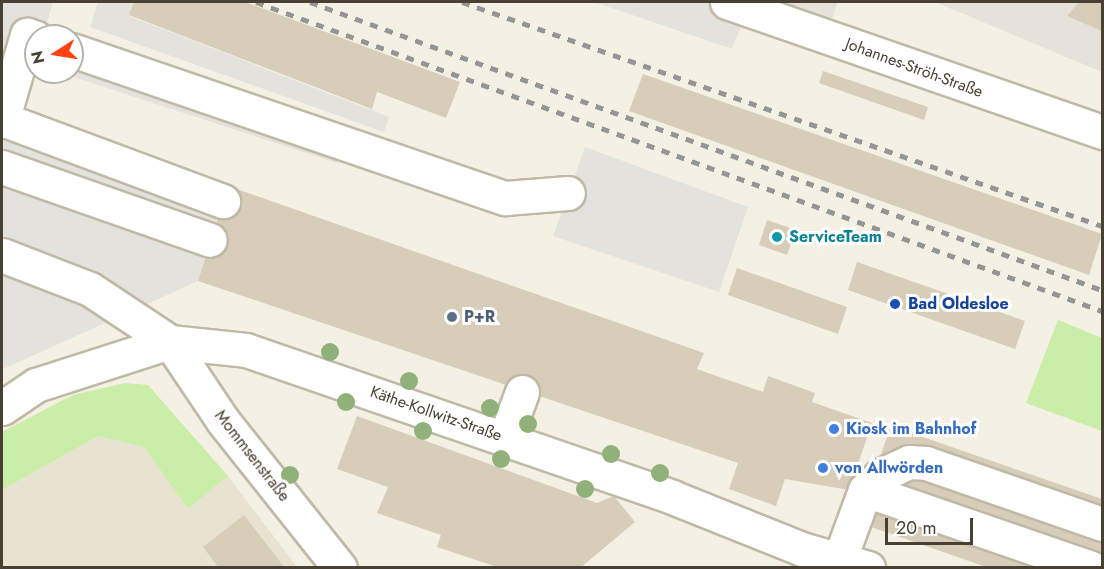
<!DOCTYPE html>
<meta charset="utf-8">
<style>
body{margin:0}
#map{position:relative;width:1104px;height:569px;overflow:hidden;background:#f4f0e4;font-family:Jost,sans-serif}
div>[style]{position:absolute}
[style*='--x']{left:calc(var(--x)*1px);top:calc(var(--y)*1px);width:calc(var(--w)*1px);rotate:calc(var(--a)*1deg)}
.residential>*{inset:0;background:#e8e3d1}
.industrial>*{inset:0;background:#e6e1d9}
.green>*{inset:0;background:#caeda8}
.parking>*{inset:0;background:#e4e2dd}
.building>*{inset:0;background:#d7cdb8}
.roads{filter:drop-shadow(2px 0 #c0b9a6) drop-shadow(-2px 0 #c0b9a6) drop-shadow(0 2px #c0b9a6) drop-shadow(0 -2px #c0b9a6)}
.minor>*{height:33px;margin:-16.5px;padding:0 16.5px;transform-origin:16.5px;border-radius:16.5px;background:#fff}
.rail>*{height:4.5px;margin-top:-2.25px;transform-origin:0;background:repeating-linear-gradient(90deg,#959595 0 8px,transparent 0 16px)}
.trees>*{width:18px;height:18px;margin:-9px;border-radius:50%;background:#90b179}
.dots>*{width:16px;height:16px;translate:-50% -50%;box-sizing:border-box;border:3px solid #fff;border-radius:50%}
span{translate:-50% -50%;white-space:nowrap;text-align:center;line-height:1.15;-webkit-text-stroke:6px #fff;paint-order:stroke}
.street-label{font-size:16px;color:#474033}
.culture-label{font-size:16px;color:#0d838f;font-weight:700}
.left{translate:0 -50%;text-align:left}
.transit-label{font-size:16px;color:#164399;font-weight:700}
.service-label{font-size:16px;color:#4e5e75;font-weight:700}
.shop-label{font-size:16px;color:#366cbe;font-weight:700}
.frame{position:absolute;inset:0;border:3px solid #474033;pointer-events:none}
.north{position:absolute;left:24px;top:24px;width:60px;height:60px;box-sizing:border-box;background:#fff;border:2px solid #b5b3ad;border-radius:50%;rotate:258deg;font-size:16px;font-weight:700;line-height:24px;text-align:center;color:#474033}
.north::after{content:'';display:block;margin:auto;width:21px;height:27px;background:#ff4210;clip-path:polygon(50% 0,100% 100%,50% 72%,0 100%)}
.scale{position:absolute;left:885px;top:518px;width:88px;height:27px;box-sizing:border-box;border:3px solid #474033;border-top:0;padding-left:8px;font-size:18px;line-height:21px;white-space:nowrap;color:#474033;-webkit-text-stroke:4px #fff;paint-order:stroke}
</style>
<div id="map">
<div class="residential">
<i style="clip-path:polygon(98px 436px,144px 447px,188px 509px,228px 476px,297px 567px,2px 567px,2px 490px)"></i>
</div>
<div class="industrial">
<i style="clip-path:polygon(727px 2px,838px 2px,831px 21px)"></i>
<i style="clip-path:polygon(935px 2px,1102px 2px,1102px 72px)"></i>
</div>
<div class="green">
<i style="clip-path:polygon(1058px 320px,1102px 338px,1102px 431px,1026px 403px)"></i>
<i style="clip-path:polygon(125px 383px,148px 385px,228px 476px,188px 509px,144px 447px,98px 436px,2px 490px,2px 432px,73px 395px)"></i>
</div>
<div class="parking">
<i style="clip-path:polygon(2px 2px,53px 2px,13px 137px,218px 214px,198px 281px,3px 369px)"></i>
<i style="clip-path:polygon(98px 2px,134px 2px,129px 16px,389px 117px,384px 132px,90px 27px)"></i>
<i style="clip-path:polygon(594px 2px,727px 2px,748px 9px,732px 49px)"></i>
<i style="clip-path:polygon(72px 55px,343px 144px,337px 163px,58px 72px,72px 72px)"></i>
<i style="clip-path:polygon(585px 147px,748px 207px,719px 292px,553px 236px)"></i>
</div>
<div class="building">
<i style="clip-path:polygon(134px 2px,245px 2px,460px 82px,446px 118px,377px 92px,372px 109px,129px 15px)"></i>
<i style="clip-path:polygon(1079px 2px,1102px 2px,1102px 31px,1067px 16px)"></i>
<i style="clip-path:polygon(823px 71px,928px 107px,924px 120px,819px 83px)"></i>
<i style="clip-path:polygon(643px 74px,1102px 234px,1089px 275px,629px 111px)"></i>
<i style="clip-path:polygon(228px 186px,704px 353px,697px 369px,705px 372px,763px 392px,768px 376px,815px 393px,812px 402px,872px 423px,849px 490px,785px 479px,776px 506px,729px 489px,738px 463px,198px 281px)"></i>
<i style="clip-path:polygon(767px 220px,796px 230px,787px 255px,759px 245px)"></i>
<i style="clip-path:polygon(857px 262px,1025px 321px,1015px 349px,848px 290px)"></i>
<i style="clip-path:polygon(737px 268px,847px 307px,838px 334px,728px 295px)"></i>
<i style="clip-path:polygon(357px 416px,597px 503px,614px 496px,635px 522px,580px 568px,500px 568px,437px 547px,441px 535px,377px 513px,388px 487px,337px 469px)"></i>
<i style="clip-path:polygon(891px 426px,1102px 499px,1102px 568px,989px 568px,857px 522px)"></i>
<i style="clip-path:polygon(244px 515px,285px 568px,219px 568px,203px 547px)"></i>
</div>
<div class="roads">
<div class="minor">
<i style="--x:727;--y:2;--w:397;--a:19.1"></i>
<i style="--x:72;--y:50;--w:458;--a:18.9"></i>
<i style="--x:505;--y:198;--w:63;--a:-4.5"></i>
<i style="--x:2;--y:119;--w:236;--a:20.4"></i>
<i style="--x:2;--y:121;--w:90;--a:-73.8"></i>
<i style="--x:27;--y:35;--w:9;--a:18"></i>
<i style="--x:2;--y:167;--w:220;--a:19.3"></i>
<i style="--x:2;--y:255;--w:94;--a:21.1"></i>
<i style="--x:90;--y:289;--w:96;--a:33.5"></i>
<i style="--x:170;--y:342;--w:95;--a:56.1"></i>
<i style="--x:223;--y:421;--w:188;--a:51.5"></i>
<i style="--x:2;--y:408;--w:41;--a:-34.1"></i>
<i style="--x:36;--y:385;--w:141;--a:-17.8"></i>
<i style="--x:170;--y:342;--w:76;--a:6"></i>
<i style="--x:246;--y:350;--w:451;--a:19"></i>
<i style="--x:672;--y:497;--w:140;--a:21.8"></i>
<i style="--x:802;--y:549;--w:69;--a:16.1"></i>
<i style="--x:505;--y:438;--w:49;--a:-69.7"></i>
<i style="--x:865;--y:490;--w:239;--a:19"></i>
<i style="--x:840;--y:558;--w:72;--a:-69.8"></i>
<i style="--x:865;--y:490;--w:22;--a:-43"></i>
<i style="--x:881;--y:475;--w:31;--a:-25"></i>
<i style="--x:909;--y:462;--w:17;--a:3"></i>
<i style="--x:926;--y:463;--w:186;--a:19.1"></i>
</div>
</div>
<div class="rail">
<i style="--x:256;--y:2;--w:901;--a:20.06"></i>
<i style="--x:310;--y:2;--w:843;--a:19.98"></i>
<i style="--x:462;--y:2;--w:678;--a:19.29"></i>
</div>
<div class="trees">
<i style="left:330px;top:352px"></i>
<i style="left:409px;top:381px"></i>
<i style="left:346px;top:402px"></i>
<i style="left:490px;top:408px"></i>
<i style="left:528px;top:424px"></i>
<i style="left:423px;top:431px"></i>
<i style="left:611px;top:454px"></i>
<i style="left:501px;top:459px"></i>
<i style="left:660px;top:473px"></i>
<i style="left:290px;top:475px"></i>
<i style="left:585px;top:489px"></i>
</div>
<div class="dots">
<i style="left:777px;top:237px;background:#0f9aa8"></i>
<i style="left:895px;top:304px;background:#1a4fb4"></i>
<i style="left:452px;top:317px;background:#5c6f8a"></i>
<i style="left:834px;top:429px;background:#3f7fe0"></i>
<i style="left:823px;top:468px;background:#3f7fe0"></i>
</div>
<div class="street-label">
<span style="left:914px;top:68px;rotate:20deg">Johannes-Ströh-Straße</span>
<span style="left:436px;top:414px;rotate:19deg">Käthe-Kollwitz-Straße</span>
<span style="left:252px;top:456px;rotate:52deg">Mommsenstraße</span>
</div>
<div class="culture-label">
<span class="left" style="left:789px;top:237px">ServiceTeam</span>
</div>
<div class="transit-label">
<span class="left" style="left:908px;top:304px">Bad Oldesloe</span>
</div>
<div class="service-label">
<span class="left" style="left:464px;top:317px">P+R</span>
</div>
<div class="shop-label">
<span class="left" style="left:846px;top:429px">Kiosk im Bahnhof</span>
<span class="left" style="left:835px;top:468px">von Allwörden</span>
</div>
<div class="frame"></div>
<div class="north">N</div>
<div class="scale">20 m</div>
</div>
